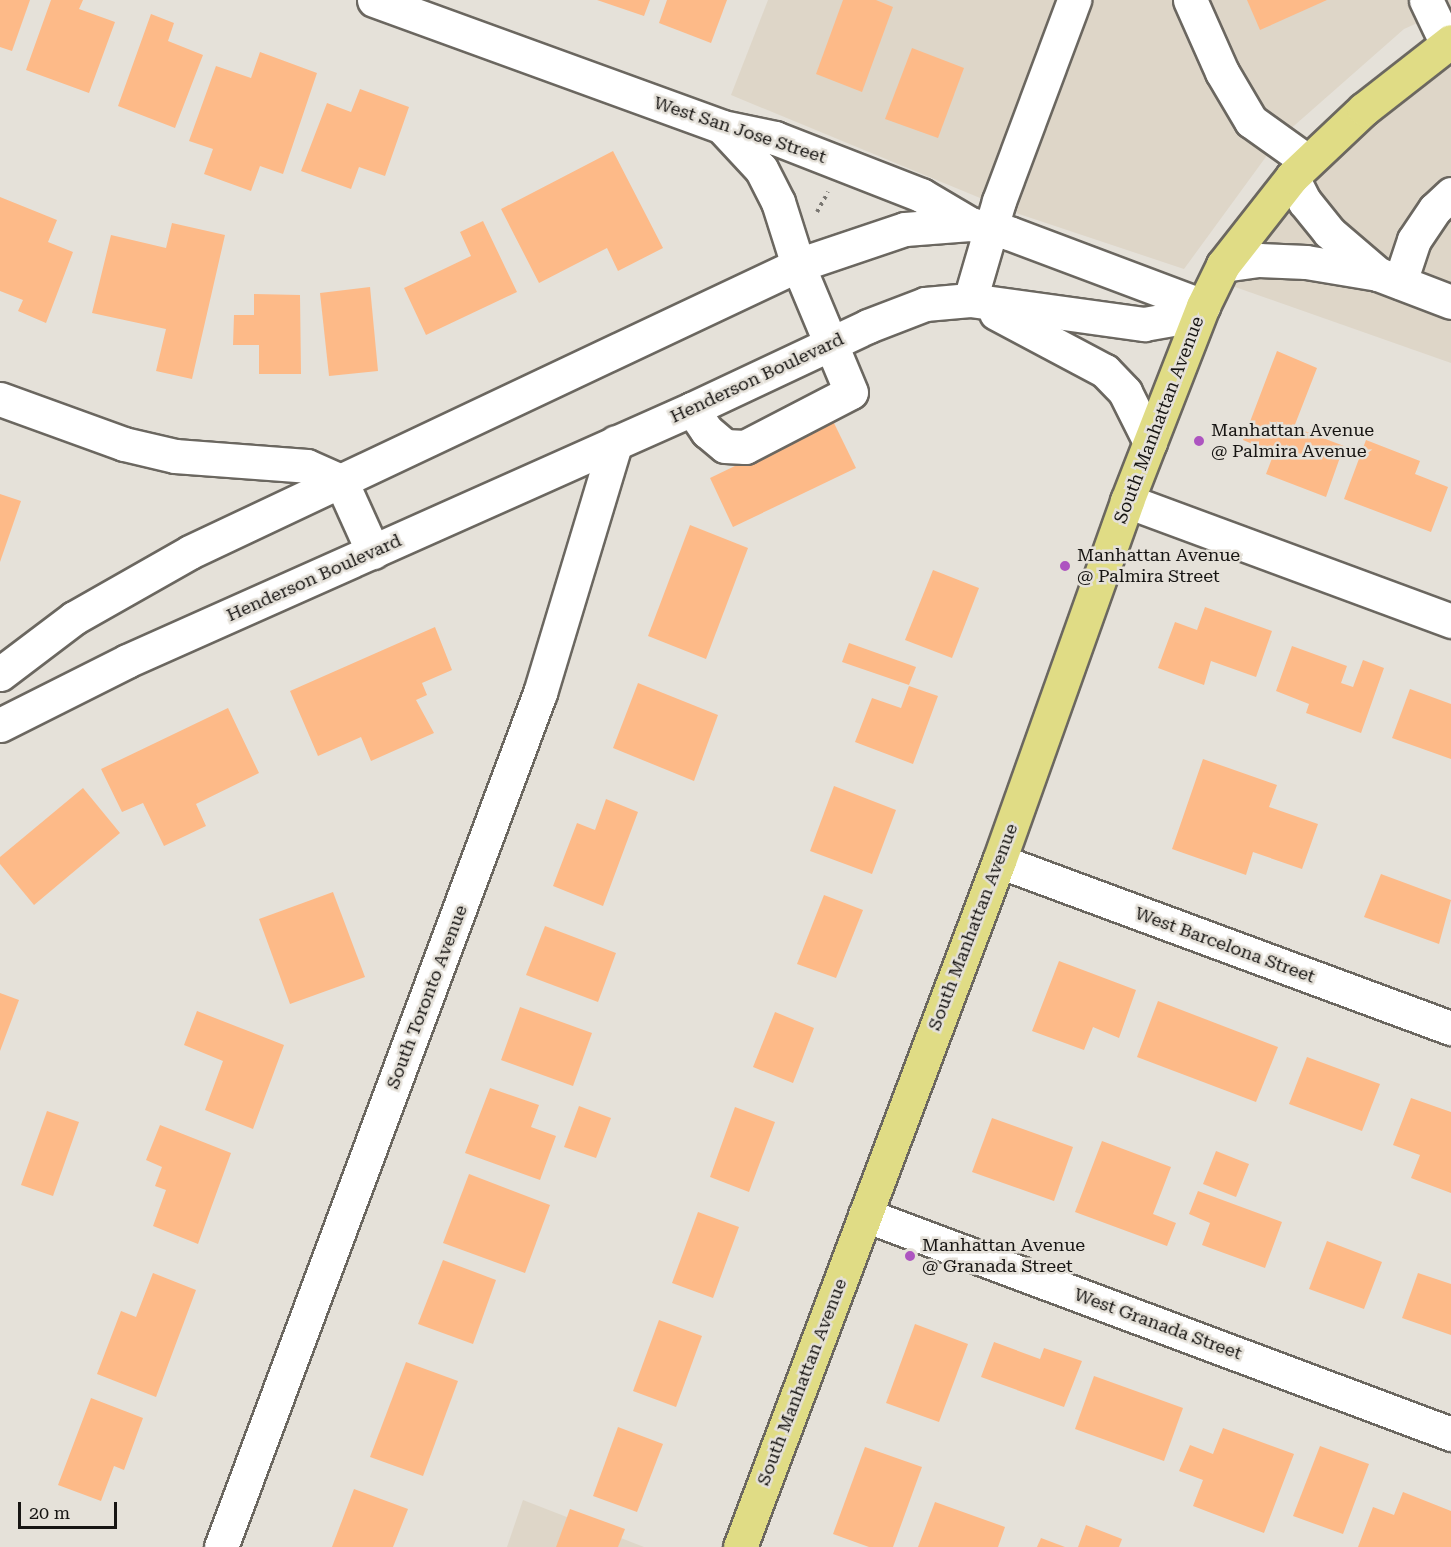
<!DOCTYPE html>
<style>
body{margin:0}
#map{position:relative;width:1451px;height:1547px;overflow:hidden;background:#e5e1d9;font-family:"Roboto Serif",serif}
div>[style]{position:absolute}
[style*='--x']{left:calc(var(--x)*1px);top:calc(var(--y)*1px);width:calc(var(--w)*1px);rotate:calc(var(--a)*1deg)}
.built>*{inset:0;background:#ded6c8}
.building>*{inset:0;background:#fdba88}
.path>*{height:4px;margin-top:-2px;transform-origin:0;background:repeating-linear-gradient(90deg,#797671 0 3px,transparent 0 7.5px)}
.roads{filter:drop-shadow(2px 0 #6b6760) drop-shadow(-2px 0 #6b6760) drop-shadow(0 2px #6b6760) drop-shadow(0 -2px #6b6760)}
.minor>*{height:33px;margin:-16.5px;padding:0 16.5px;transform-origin:16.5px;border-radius:16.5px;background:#fff}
.major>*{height:33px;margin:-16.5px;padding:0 16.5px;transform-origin:16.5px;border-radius:16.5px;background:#e0dc85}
.dots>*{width:16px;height:16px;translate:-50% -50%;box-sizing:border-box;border:3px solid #e5e1d9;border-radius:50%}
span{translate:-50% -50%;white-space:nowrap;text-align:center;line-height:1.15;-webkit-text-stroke:5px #e5e1d9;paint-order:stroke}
.street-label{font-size:18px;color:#171513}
.poi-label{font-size:18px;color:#171513}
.left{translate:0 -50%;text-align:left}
.scale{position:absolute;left:18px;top:1502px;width:99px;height:27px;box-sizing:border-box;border:3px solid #171513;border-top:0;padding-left:8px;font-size:18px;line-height:21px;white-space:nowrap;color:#171513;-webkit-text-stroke:4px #e5e1d9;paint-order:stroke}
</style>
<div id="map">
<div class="built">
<i style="clip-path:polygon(768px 0,1056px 0,985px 200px,731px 95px)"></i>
<i style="clip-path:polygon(1093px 0,1451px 0,1451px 8px,1404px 29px,1279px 139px,1184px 269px,1016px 213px)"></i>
<i style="clip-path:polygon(1451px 48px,1451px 363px,1218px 281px,1268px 208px)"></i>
<i style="clip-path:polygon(523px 1500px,644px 1547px,507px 1547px)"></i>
</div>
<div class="building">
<i style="clip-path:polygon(0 0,30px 0,12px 51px,0 47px)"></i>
<i style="clip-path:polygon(51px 0,83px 0,79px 9px,115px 22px,89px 93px,26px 70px)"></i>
<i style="clip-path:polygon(597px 0,650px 0,644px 16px)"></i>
<i style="clip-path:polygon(667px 0,727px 0,711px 43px,659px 23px)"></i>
<i style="clip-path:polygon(843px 0,876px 0,893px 7px,862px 92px,816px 74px)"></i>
<i style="clip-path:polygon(1247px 0,1327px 0,1260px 30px)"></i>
<i style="clip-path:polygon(151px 14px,174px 23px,168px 41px,203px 55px,175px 128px,118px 106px)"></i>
<i style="clip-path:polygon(912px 48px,964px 68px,938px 138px,885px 119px)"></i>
<i style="clip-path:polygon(260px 52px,317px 73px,283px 174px,260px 166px,251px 191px,204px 174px,213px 149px,189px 141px,216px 66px,251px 78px)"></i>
<i style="clip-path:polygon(360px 89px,409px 107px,385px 176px,359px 167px,351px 189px,301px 171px,327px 103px,351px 112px)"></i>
<i style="clip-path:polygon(613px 151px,663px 248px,618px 271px,607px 248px,539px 283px,501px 209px)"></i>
<i style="clip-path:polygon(0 197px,57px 220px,48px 242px,73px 252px,46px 323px,18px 311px,23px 300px,0 291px)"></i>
<i style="clip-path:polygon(483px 221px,517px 292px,426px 335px,404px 288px,471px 256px,460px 232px)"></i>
<i style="clip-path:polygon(172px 223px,225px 235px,192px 379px,156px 371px,166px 329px,92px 313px,111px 235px,166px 248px)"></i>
<i style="clip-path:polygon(370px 287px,378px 371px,329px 376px,320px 293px)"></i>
<i style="clip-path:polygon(254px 294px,300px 295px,301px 374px,259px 374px,259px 345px,233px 345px,234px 315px,254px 315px)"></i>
<i style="clip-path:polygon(1277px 351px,1317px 368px,1294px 427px,1344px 446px,1326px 497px,1266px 474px,1274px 453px,1243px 440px)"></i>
<i style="clip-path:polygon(832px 419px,856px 468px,733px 527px,710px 478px)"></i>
<i style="clip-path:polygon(1366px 440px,1420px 461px,1415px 474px,1448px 487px,1431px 532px,1344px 499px)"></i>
<i style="clip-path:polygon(0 494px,21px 501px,0 562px)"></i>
<i style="clip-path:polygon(690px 525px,748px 548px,706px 659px,648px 636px)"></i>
<i style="clip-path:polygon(933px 570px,979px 588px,952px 658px,905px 640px)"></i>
<i style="clip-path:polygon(1205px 607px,1272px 631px,1256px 677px,1211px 661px,1204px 685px,1158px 668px,1175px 622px,1197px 630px)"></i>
<i style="clip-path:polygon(435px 627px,452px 670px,422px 683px,427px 695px,416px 700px,434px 733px,371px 761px,361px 737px,318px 756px,290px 691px)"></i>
<i style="clip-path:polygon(849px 643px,916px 667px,909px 685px,842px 662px)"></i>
<i style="clip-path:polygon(1292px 646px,1347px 666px,1341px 683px,1353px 687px,1363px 660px,1384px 668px,1361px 733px,1306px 713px,1309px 704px,1276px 691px)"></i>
<i style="clip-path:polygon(638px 683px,718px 715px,694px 781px,613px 748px)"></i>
<i style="clip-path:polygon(909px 686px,938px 696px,913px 764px,855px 742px,872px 698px,901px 708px)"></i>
<i style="clip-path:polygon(1410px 689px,1451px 704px,1451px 759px,1392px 738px)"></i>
<i style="clip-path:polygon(228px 708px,259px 773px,196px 804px,206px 826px,164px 846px,143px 803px,122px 812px,101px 769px)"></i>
<i style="clip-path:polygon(1203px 759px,1277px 785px,1269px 807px,1318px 824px,1302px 869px,1253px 852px,1246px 875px,1172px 849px)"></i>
<i style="clip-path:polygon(834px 786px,896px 810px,872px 874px,810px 851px)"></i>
<i style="clip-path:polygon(83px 788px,120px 833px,34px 905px,0 864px,0 857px)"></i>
<i style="clip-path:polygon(606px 799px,638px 812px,603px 906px,553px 886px,577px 823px,595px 830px)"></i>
<i style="clip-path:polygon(1381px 874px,1451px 900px,1439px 944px,1364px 917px)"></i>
<i style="clip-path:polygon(333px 892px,365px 977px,290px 1004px,259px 919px)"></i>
<i style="clip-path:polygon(824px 895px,863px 910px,836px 978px,797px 964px)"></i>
<i style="clip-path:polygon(545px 926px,616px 953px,598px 1002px,526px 975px)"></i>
<i style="clip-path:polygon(1059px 961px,1136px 990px,1119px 1038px,1093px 1027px,1084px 1050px,1032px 1031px)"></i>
<i style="clip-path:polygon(0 993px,19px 1000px,0 1051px)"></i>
<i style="clip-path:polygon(1158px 1001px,1278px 1047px,1256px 1102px,1137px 1057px)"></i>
<i style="clip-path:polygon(520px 1007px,592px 1033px,573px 1086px,501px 1060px)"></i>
<i style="clip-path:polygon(197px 1011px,284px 1045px,253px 1129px,205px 1110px,223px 1061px,184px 1045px)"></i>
<i style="clip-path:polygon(775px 1012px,814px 1028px,793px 1083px,753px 1067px)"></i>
<i style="clip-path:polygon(1307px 1057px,1380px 1084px,1362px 1131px,1289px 1104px)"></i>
<i style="clip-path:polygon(490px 1088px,539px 1105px,531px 1127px,556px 1136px,540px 1180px,465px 1153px)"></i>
<i style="clip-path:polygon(1411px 1098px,1451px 1112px,1451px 1193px,1411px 1178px,1420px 1155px,1393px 1145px)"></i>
<i style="clip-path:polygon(579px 1106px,611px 1118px,596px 1158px,564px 1147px)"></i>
<i style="clip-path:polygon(735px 1107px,775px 1122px,749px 1192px,710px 1177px)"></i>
<i style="clip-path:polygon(47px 1111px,79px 1122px,53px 1196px,21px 1185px)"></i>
<i style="clip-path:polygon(992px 1118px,1073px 1147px,1054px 1201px,972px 1172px)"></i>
<i style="clip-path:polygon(160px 1125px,231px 1153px,198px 1244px,153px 1226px,166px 1190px,155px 1186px,162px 1167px,146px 1160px)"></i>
<i style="clip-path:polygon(1102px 1141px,1171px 1167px,1153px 1214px,1176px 1223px,1167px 1246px,1075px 1212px)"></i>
<i style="clip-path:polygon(1216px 1151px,1249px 1164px,1236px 1197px,1203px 1184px)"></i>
<i style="clip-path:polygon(469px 1174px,550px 1205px,525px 1273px,443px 1243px)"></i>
<i style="clip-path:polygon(1198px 1191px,1282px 1222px,1265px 1268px,1202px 1245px,1210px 1223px,1189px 1214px)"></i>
<i style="clip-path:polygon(698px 1212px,739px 1227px,713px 1298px,672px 1283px)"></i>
<i style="clip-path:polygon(1327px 1241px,1382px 1262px,1364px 1309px,1309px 1289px)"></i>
<i style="clip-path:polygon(443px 1260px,496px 1280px,473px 1344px,418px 1324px)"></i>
<i style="clip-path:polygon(153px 1273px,196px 1290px,156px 1397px,97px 1374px,121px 1311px,136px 1317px)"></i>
<i style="clip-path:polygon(1418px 1273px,1451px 1284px,1451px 1335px,1402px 1318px)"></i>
<i style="clip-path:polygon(659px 1320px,702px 1336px,676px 1407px,633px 1391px)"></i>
<i style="clip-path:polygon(915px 1324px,968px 1344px,939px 1422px,886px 1403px)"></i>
<i style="clip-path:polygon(994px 1342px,1040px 1359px,1044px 1348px,1082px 1361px,1064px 1407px,981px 1377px)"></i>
<i style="clip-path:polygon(406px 1362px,458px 1381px,423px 1476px,370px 1457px)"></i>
<i style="clip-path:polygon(1094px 1376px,1183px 1408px,1164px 1461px,1075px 1429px)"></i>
<i style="clip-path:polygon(91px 1398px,143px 1418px,124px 1470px,114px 1466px,101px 1501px,58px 1485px)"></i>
<i style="clip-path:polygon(618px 1427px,663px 1444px,637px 1512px,593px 1496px)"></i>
<i style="clip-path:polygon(1223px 1428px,1294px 1454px,1264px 1533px,1193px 1506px,1203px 1480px,1179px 1471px,1190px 1445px,1213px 1454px)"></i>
<i style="clip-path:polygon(1320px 1446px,1369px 1464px,1343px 1534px,1293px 1516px)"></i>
<i style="clip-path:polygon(865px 1447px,922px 1467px,893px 1547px,869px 1547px,833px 1534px)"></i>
<i style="clip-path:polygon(354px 1489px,408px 1509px,393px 1547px,332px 1547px)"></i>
<i style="clip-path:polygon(1403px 1492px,1451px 1511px,1451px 1547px,1358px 1547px,1373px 1507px,1394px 1515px)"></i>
<i style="clip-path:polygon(935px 1502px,1005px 1527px,998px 1547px,918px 1547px)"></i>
<i style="clip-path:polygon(570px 1509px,625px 1529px,618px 1547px,556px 1547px)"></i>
<i style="clip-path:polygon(1086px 1525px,1122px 1539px,1119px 1547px,1078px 1547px)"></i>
<i style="clip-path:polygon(1041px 1538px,1065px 1547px,1037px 1547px)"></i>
</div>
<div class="path">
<i style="--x:817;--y:212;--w:23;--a:-61"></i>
</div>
<div class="roads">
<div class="minor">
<i style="--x:374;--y:0;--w:370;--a:20"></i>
<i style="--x:722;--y:127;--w:54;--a:11.7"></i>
<i style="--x:775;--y:138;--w:157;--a:21.3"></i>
<i style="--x:921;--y:195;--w:57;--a:30.6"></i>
<i style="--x:970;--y:224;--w:40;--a:13"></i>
<i style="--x:1009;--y:233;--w:207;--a:20.6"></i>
<i style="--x:1190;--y:0;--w:79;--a:66"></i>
<i style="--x:1222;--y:72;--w:57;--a:59.4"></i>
<i style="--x:1251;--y:121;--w:69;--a:35.5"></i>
<i style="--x:1426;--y:0;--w:49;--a:64.5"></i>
<i style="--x:1292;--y:177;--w:28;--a:63"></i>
<i style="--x:1305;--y:202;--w:38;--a:51"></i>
<i style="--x:1329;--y:232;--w:65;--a:40.6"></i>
<i style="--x:1223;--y:265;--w:36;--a:-8"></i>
<i style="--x:1259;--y:260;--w:47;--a:2.4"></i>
<i style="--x:1306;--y:262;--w:73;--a:9.5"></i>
<i style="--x:1378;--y:274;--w:78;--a:21"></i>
<i style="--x:1400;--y:282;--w:44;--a:-71.6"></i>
<i style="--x:1414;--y:240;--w:37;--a:-56"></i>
<i style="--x:1435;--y:209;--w:22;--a:-43"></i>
<i style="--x:970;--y:300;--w:103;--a:-73.7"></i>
<i style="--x:999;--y:201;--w:215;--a:-69.5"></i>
<i style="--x:996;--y:313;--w:123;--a:28"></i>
<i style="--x:1105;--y:371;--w:29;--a:46"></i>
<i style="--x:1125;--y:392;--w:56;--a:63.4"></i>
<i style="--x:0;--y:399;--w:132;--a:19.9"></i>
<i style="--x:124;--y:444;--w:52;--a:13.2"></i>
<i style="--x:175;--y:456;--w:132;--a:4.3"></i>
<i style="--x:307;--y:466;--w:37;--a:24"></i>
<i style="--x:341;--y:481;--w:78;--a:65.7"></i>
<i style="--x:692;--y:409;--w:27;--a:56"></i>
<i style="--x:707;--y:431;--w:23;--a:40"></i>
<i style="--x:725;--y:446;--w:20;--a:3"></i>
<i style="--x:745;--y:447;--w:119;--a:-27.4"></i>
<i style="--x:851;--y:392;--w:138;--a:-112.7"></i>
<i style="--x:798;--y:265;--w:66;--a:-107.6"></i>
<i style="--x:778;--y:202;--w:37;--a:-117"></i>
<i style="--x:761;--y:169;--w:57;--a:-132.9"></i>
<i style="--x:1127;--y:501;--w:346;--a:20.3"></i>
<i style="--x:0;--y:674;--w:93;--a:-37.1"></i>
<i style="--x:74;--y:618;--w:133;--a:-29.6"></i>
<i style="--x:190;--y:552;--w:672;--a:-25.27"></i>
<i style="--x:798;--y:265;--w:113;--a:-18.6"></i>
<i style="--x:905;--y:229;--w:65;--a:-4.4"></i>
<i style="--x:0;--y:725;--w:142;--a:-26.7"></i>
<i style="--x:127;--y:661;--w:619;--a:-24.04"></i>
<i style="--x:692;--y:409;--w:195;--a:-25.2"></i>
<i style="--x:868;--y:326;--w:61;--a:-21.1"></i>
<i style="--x:925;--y:304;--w:45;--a:-5.1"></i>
<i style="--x:970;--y:300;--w:176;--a:7.9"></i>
<i style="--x:1144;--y:324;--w:29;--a:-10"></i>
<i style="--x:1173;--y:319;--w:33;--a:-23"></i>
<i style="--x:999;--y:861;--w:482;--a:20.3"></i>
<i style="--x:865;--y:1215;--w:626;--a:20.49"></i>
<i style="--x:221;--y:1547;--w:912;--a:-69.52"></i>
<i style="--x:540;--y:693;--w:262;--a:-73.2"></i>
</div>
<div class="major">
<i style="--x:740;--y:1547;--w:733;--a:-69.32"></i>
<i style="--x:999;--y:861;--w:382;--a:-70.4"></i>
<i style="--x:1127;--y:501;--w:209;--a:-68.7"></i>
<i style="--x:1203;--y:306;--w:46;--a:-64"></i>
<i style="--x:1223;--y:265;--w:112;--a:-51.9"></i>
<i style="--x:1292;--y:177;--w:99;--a:-43.4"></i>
<i style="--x:1364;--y:109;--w:110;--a:-38"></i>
</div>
</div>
<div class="dots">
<i style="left:1199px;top:441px;background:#ad54c0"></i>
<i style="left:1065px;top:566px;background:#ad54c0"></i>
<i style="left:910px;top:1256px;background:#ad54c0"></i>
</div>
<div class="street-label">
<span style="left:740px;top:130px;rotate:18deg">West San Jose Street</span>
<span style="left:757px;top:378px;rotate:-25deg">Henderson Boulevard</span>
<span style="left:1159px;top:420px;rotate:-69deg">South Manhattan Avenue</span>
<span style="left:314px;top:578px;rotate:-24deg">Henderson Boulevard</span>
<span style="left:973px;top:927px;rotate:-69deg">South Manhattan Avenue</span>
<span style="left:1225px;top:945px;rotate:20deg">West Barcelona Street</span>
<span style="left:427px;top:997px;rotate:-69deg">South Toronto Avenue</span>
<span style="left:1158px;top:1324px;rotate:20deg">West Granada Street</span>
<span style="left:802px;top:1382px;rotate:-69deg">South Manhattan Avenue</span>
</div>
<div class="poi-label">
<span class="left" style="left:1211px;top:441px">Manhattan Avenue<br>@ Palmira Avenue</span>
<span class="left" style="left:1077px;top:566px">Manhattan Avenue<br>@ Palmira Street</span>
<span class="left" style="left:922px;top:1256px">Manhattan Avenue<br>@ Granada Street</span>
</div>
<div class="scale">20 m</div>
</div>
